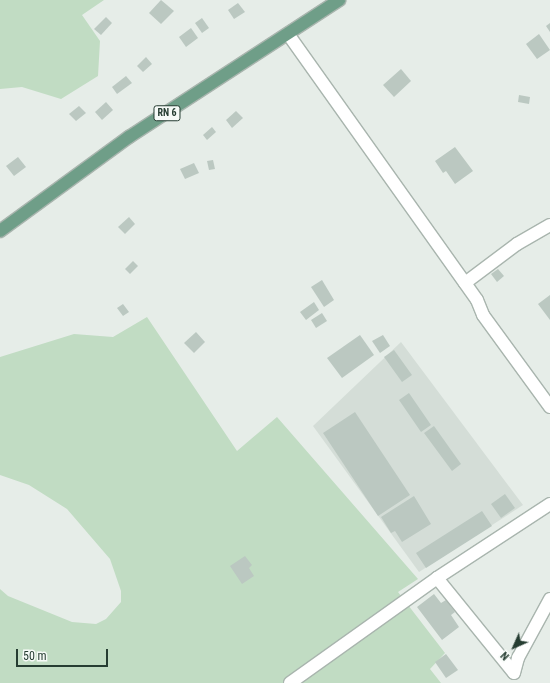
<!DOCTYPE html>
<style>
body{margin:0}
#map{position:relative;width:550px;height:683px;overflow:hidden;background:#e6ede8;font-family:"Roboto Condensed",sans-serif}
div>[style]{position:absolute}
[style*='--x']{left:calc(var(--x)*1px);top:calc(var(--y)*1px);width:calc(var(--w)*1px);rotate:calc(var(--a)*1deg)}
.built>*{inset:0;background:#d4ddd7}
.green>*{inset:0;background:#c1dcc3}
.building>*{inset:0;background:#bbc8c1}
.roads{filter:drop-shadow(1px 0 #a9b5ae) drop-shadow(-1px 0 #a9b5ae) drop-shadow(0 1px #a9b5ae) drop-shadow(0 -1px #a9b5ae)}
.minor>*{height:12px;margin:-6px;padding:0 6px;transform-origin:6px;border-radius:6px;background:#fff}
.major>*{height:12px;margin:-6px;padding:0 6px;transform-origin:6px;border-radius:6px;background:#6f9e88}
span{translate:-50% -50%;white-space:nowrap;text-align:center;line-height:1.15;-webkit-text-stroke:3px #f6faf7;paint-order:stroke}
.shield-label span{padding:1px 3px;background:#f6faf7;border:1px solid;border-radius:3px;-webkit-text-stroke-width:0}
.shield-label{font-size:10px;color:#263d32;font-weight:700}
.north{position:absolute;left:494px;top:627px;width:40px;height:40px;-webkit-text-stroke:3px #f6faf7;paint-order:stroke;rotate:225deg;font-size:11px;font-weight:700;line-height:16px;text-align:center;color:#263d32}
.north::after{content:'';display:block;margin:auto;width:14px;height:18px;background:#263d32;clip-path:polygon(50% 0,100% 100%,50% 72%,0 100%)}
.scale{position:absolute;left:16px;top:649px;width:92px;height:18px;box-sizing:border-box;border:2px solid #263d32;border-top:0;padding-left:5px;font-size:12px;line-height:14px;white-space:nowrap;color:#263d32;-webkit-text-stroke:3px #f6faf7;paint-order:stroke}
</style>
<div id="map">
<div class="built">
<i style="clip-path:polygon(401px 342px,523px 505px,419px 572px,313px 426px)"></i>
</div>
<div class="green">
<i style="clip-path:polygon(0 0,104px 0,82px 15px,100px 41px,98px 76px,61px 99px,22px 87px,0 89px)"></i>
<i style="clip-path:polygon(147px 317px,237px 451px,277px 417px,418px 579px,398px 592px,445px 653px,430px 669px,441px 683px,0 683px,0 589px,8px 596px,72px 622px,96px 624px,106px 619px,121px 602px,121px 591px,110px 559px,67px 509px,29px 485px,0 475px,0 357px,74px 334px,113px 337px)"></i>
</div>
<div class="building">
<i style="clip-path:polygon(161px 0,174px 11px,161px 24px,149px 13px)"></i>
<i style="clip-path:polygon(238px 3px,245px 12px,234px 19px,228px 10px)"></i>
<i style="clip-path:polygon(106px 17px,112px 23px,101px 35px,94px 29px)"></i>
<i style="clip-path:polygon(202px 18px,209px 28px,202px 33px,195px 23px)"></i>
<i style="clip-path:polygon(550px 23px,550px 32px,546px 26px)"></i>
<i style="clip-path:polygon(191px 28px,198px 38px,186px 47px,179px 37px)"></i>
<i style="clip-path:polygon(539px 34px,550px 50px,537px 59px,526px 44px)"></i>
<i style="clip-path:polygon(146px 57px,152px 64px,143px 72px,137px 66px)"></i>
<i style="clip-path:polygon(401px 69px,411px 81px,394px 97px,383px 85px)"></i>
<i style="clip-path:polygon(126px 76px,132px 83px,117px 94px,112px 87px)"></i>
<i style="clip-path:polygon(519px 95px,530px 97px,529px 104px,518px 102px)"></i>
<i style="clip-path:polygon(106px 102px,113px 110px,102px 120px,95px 112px)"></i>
<i style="clip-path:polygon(79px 106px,86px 113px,76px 121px,69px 114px)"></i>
<i style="clip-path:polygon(236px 111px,243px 118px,232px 128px,226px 120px)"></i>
<i style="clip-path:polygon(212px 127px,216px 132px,207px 140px,203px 135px)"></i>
<i style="clip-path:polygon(455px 147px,473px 171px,455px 184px,446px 171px,443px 173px,435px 161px)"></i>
<i style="clip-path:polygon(18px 157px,26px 167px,14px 176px,6px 166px)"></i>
<i style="clip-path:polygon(213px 160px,215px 169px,209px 170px,207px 161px)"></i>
<i style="clip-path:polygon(194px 163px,199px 173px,185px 179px,180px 169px)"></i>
<i style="clip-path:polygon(129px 217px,135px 224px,125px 234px,118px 227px)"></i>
<i style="clip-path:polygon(133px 261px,138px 266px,130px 274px,125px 269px)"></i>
<i style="clip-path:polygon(498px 269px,504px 276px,497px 282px,491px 274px)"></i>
<i style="clip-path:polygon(322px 280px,334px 300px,324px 307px,311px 287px)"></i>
<i style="clip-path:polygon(550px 295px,550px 320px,538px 304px)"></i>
<i style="clip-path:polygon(314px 302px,319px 310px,306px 320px,300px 312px)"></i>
<i style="clip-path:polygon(123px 304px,129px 312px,123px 316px,117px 308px)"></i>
<i style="clip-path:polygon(322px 313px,327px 321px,316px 328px,311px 320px)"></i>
<i style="clip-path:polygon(196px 332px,205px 342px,194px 353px,184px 343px)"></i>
<i style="clip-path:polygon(360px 335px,374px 355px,342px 378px,327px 358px)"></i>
<i style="clip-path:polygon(383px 335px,390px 346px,380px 353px,372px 341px)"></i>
<i style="clip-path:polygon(394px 350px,412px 375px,402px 382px,384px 357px)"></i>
<i style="clip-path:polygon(409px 393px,431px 425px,421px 432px,399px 400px)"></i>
<i style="clip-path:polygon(355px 412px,410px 495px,378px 516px,323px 433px)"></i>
<i style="clip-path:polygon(434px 426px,461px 464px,452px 471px,424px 433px)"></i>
<i style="clip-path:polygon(505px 494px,515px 508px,501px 518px,491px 504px)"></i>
<i style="clip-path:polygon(414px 496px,431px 524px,402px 542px,395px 531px,391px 533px,381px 517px)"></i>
<i style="clip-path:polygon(482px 511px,492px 526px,426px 568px,416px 553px)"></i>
<i style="clip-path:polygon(245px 556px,252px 565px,249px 568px,254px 576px,242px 584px,230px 566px)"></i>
<i style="clip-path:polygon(434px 594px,441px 603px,446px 600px,455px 612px,451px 615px,459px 627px,442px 640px,417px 607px)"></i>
<i style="clip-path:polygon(446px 654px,458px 670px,446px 678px,435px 662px)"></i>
</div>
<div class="roads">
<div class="minor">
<i style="--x:288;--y:34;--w:326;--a:54.6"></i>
<i style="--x:477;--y:300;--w:16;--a:68"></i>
<i style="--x:483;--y:315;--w:114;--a:53.9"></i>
<i style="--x:465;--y:283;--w:65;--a:-36.9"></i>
<i style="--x:517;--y:244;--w:38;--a:-30"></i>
<i style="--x:437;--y:578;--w:122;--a:51"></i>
<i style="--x:514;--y:673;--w:16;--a:-75"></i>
<i style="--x:518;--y:658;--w:67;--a:-61.5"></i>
<i style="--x:290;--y:683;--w:181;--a:-35.5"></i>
<i style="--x:437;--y:578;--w:135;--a:-33.2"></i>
</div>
<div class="major">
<i style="--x:0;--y:231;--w:160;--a:-36.1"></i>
<i style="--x:129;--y:137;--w:251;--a:-33.1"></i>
</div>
</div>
<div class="shield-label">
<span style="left:167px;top:113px">RN 6</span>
</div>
<div class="north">N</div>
<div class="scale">50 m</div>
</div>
